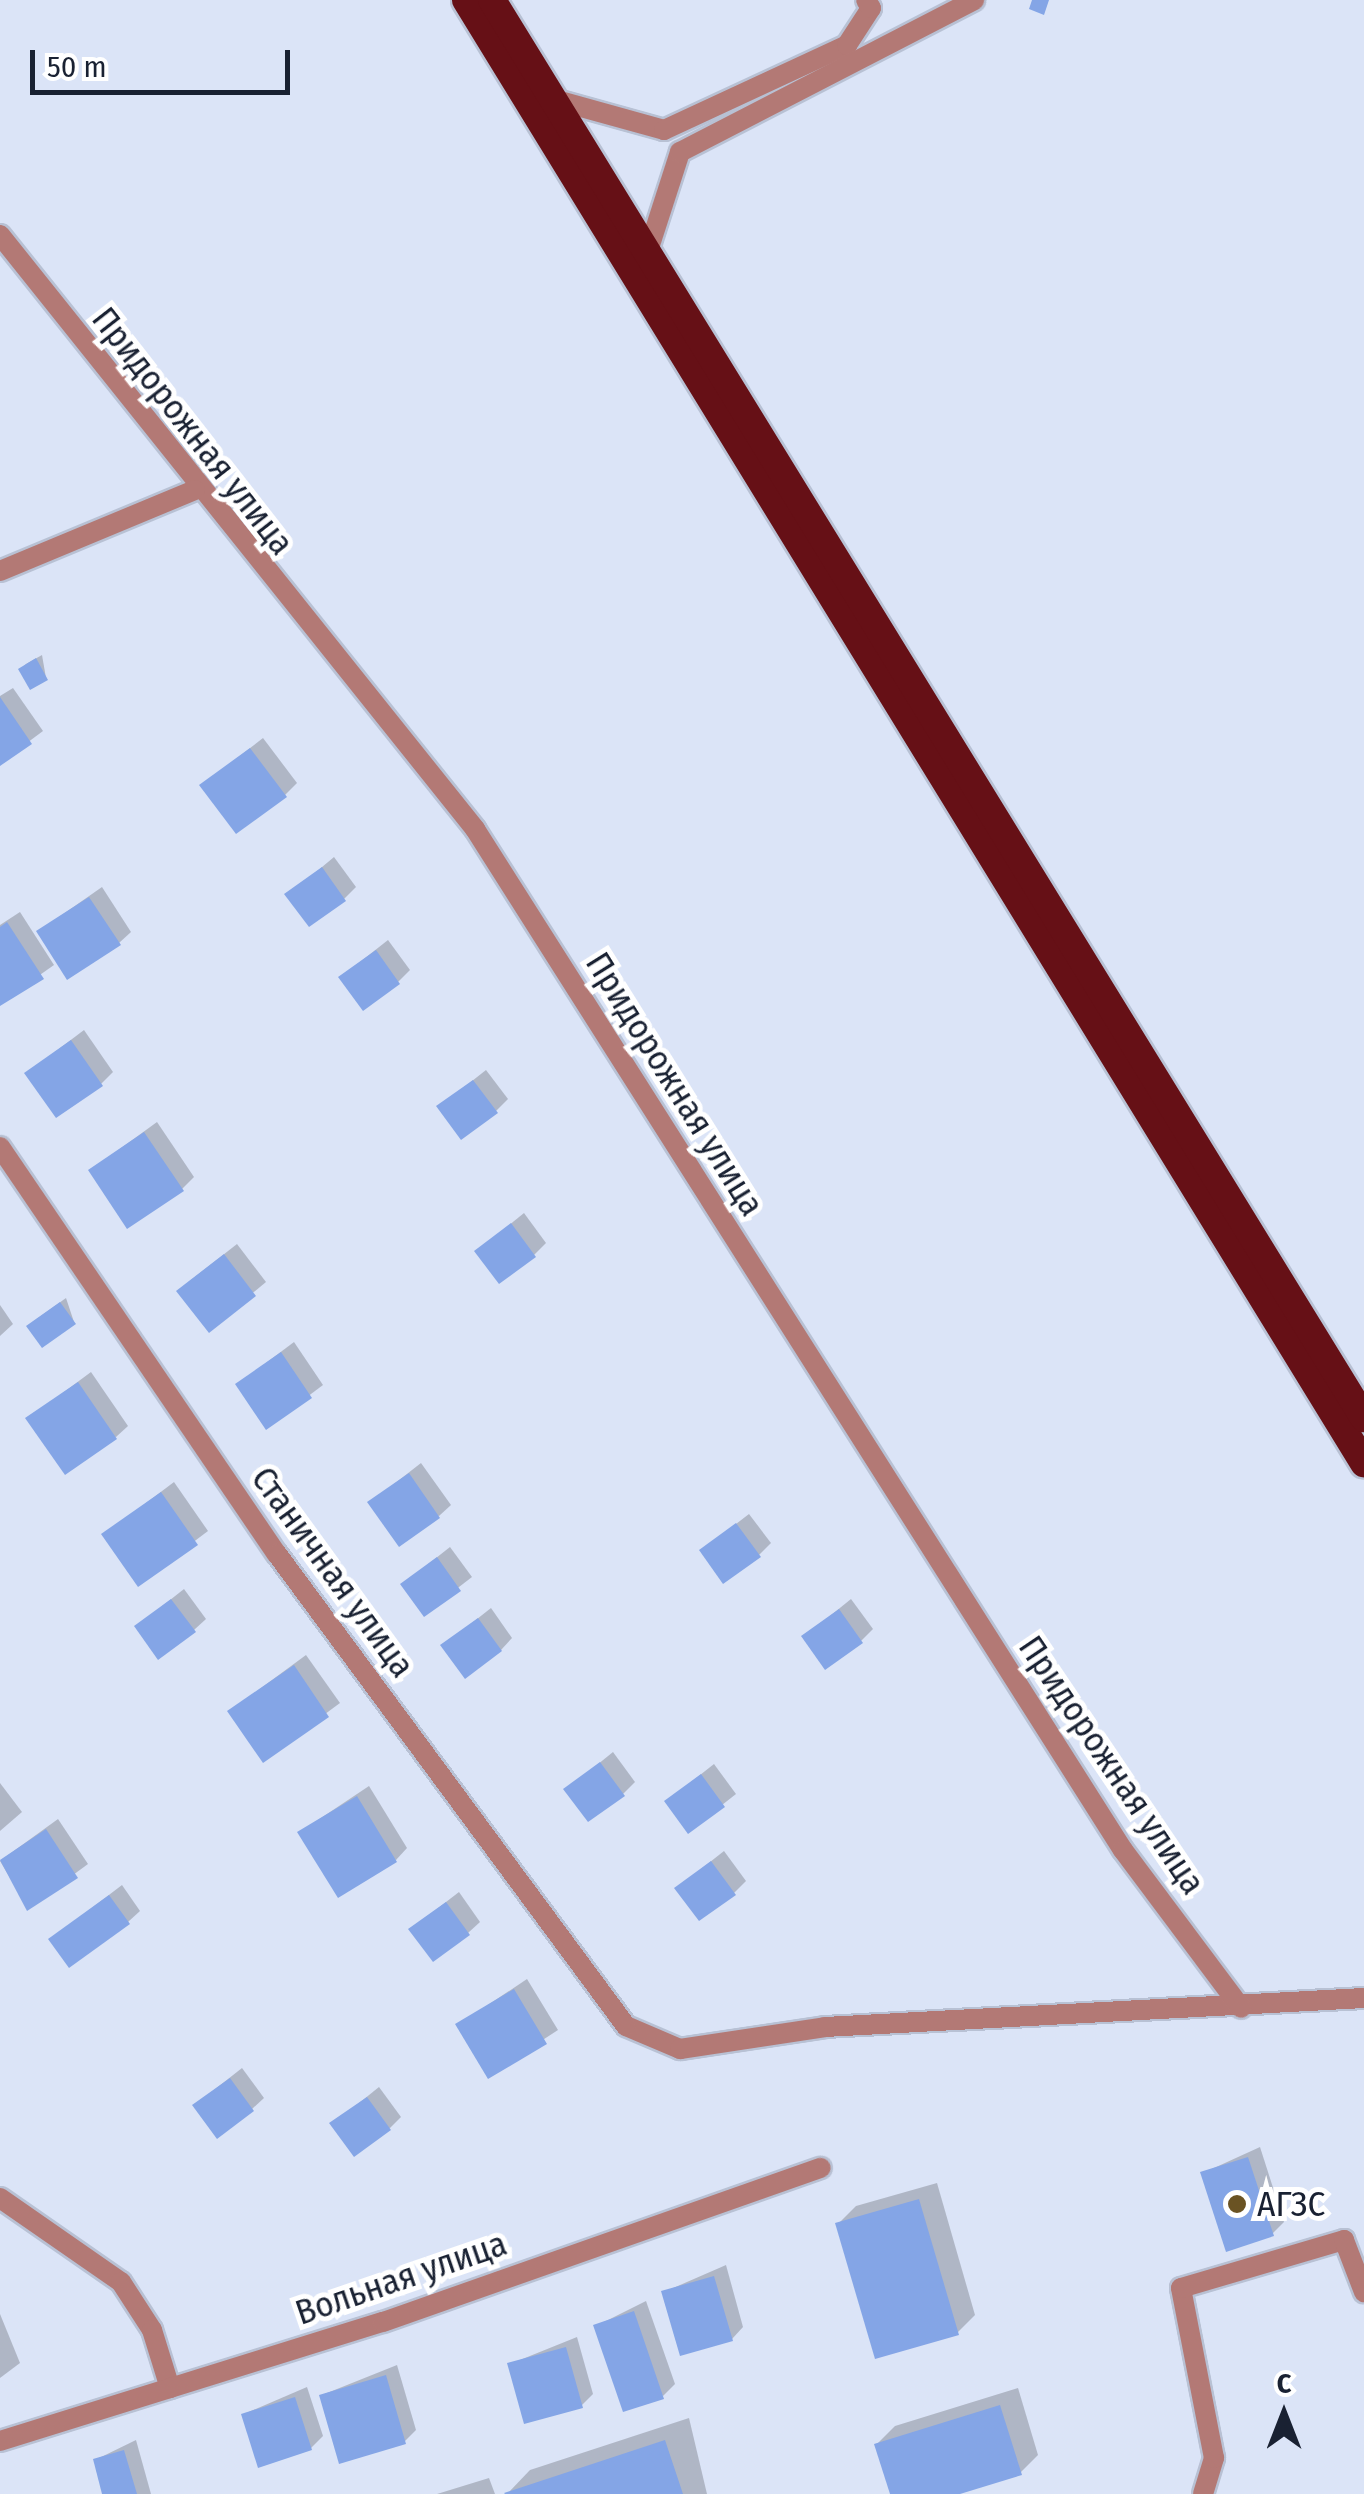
<!DOCTYPE html>
<meta charset="utf-8">
<style>
body{margin:0}
#map{position:relative;width:1364px;height:2494px;overflow:hidden;background:#dbe4f7;font-family:"Fira Sans Condensed",sans-serif}
div>[style]{position:absolute}
[style*='--x']{left:calc(var(--x)*1px);top:calc(var(--y)*1px);width:calc(var(--w)*1px);rotate:calc(var(--a)*1deg)}
.shadow>*{inset:0;background:#0003}
.building>*{inset:0;background:#84a5e6}
.roads{filter:drop-shadow(2px 0 #b8c1d4) drop-shadow(-2px 0 #b8c1d4) drop-shadow(0 2px #b8c1d4) drop-shadow(0 -2px #b8c1d4)}
.service>*{height:20px;margin:-10px;padding:0 10px;transform-origin:10px;border-radius:10px;background:#b37975}
.minor>*{height:20px;margin:-10px;padding:0 10px;transform-origin:10px;border-radius:10px;background:#b37975}
.trunk>*{height:28px;margin:-14px;padding:0 14px;transform-origin:14px;border-radius:14px;background:#661016}
.dots>*{width:28px;height:28px;translate:-50% -50%;box-sizing:border-box;border:5px solid #fff;border-radius:50%}
span{translate:-50% -50%;white-space:nowrap;text-align:center;line-height:1.15;-webkit-text-stroke:10px #fff;paint-order:stroke}
.street-label{font-size:35px;color:#192132}
.poi-label{font-size:35px;color:#192132}
.left{translate:0 -50%;text-align:left}
.north{position:absolute;left:1234px;top:2364px;width:100px;height:100px;-webkit-text-stroke:8px #fff;paint-order:stroke;rotate:0deg;font-size:28px;font-weight:700;line-height:40px;text-align:center;color:#192132}
.north::after{content:'';display:block;margin:auto;width:35px;height:45px;background:#192132;clip-path:polygon(50% 0,100% 100%,50% 72%,0 100%)}
.scale{position:absolute;left:30px;top:50px;width:260px;height:45px;box-sizing:border-box;border:5px solid #192132;border-top:0;padding-left:12px;font-size:30px;line-height:35px;white-space:nowrap;color:#192132;-webkit-text-stroke:8px #fff;paint-order:stroke}
</style>
<div id="map">
<div class="shadow">
<i style="clip-path:polygon(42px 655px,46px 678px,21px 669px,26px 664px)"></i>
<i style="clip-path:polygon(13px 688px,43px 731px,0 763px,0 696px)"></i>
<i style="clip-path:polygon(263px 738px,297px 783px,285px 795px,202px 785px)"></i>
<i style="clip-path:polygon(334px 857px,356px 887px,344px 899px,297px 888px)"></i>
<i style="clip-path:polygon(102px 887px,131px 932px,119px 943px,39px 931px)"></i>
<i style="clip-path:polygon(20px 912px,54px 965px,0 1003px,0 925px)"></i>
<i style="clip-path:polygon(388px 940px,410px 970px,398px 982px,341px 977px)"></i>
<i style="clip-path:polygon(84px 1030px,113px 1072px,101px 1084px,27px 1073px)"></i>
<i style="clip-path:polygon(486px 1070px,508px 1099px,496px 1111px,439px 1107px)"></i>
<i style="clip-path:polygon(157px 1122px,194px 1177px,182px 1189px,91px 1170px)"></i>
<i style="clip-path:polygon(524px 1213px,546px 1243px,534px 1255px,477px 1251px)"></i>
<i style="clip-path:polygon(237px 1244px,266px 1282px,209px 1329px,191px 1280px)"></i>
<i style="clip-path:polygon(66px 1298px,74px 1322px,34px 1321px)"></i>
<i style="clip-path:polygon(0 1305px,13px 1324px,0 1336px)"></i>
<i style="clip-path:polygon(294px 1342px,323px 1385px,267px 1427px,238px 1384px)"></i>
<i style="clip-path:polygon(91px 1372px,128px 1426px,116px 1437px,29px 1418px)"></i>
<i style="clip-path:polygon(421px 1463px,451px 1505px,439px 1516px,371px 1502px)"></i>
<i style="clip-path:polygon(174px 1482px,208px 1531px,139px 1583px,105px 1534px)"></i>
<i style="clip-path:polygon(749px 1514px,771px 1543px,759px 1555px,702px 1550px)"></i>
<i style="clip-path:polygon(450px 1547px,472px 1577px,424px 1614px,403px 1584px)"></i>
<i style="clip-path:polygon(184px 1589px,206px 1619px,194px 1630px,137px 1626px)"></i>
<i style="clip-path:polygon(851px 1599px,873px 1629px,861px 1641px,804px 1637px)"></i>
<i style="clip-path:polygon(491px 1608px,512px 1638px,501px 1650px,444px 1645px)"></i>
<i style="clip-path:polygon(306px 1655px,340px 1703px,264px 1759px,230px 1711px)"></i>
<i style="clip-path:polygon(613px 1752px,635px 1782px,623px 1794px,566px 1790px)"></i>
<i style="clip-path:polygon(714px 1764px,736px 1794px,689px 1831px,667px 1801px)"></i>
<i style="clip-path:polygon(0 1783px,22px 1812px,0 1831px)"></i>
<i style="clip-path:polygon(369px 1786px,407px 1848px,396px 1860px,300px 1832px)"></i>
<i style="clip-path:polygon(58px 1819px,88px 1864px,28px 1908px,0 1861px)"></i>
<i style="clip-path:polygon(724px 1851px,746px 1881px,734px 1893px,677px 1888px)"></i>
<i style="clip-path:polygon(122px 1885px,140px 1911px,128px 1922px,51px 1939px)"></i>
<i style="clip-path:polygon(459px 1892px,480px 1922px,468px 1933px,411px 1929px)"></i>
<i style="clip-path:polygon(527px 1979px,558px 2030px,489px 2075px,458px 2025px)"></i>
<i style="clip-path:polygon(242px 2068px,264px 2098px,252px 2109px,195px 2105px)"></i>
<i style="clip-path:polygon(379px 2087px,401px 2117px,390px 2128px,333px 2124px)"></i>
<i style="clip-path:polygon(1260px 2147px,1284px 2222px,1272px 2234px,1203px 2173px)"></i>
<i style="clip-path:polygon(937px 2183px,975px 2315px,957px 2333px,838px 2224px,856px 2206px)"></i>
<i style="clip-path:polygon(726px 2265px,743px 2327px,732px 2339px,664px 2292px)"></i>
<i style="clip-path:polygon(646px 2301px,675px 2384px,663px 2396px,596px 2326px)"></i>
<i style="clip-path:polygon(0 2314px,20px 2363px,0 2378px)"></i>
<i style="clip-path:polygon(577px 2337px,593px 2394px,581px 2406px,510px 2364px)"></i>
<i style="clip-path:polygon(397px 2365px,416px 2430px,404px 2442px,322px 2395px)"></i>
<i style="clip-path:polygon(307px 2387px,323px 2436px,311px 2448px,244px 2414px)"></i>
<i style="clip-path:polygon(1018px 2388px,1038px 2455px,1020px 2473px,952px 2494px,893px 2494px,877px 2444px,895px 2426px)"></i>
<i style="clip-path:polygon(689px 2418px,707px 2494px,507px 2494px,530px 2470px)"></i>
<i style="clip-path:polygon(136px 2440px,151px 2494px,105px 2494px,95px 2460px)"></i>
<i style="clip-path:polygon(489px 2478px,495px 2494px,437px 2494px)"></i>
</div>
<div class="building">
<i style="clip-path:polygon(1032px 0,1049px 0,1044px 15px,1029px 9px)"></i>
<i style="clip-path:polygon(36px 658px,48px 680px,30px 690px,18px 669px)"></i>
<i style="clip-path:polygon(0 697px,32px 744px,0 766px)"></i>
<i style="clip-path:polygon(250px 748px,287px 797px,236px 834px,199px 785px)"></i>
<i style="clip-path:polygon(322px 867px,346px 901px,309px 927px,284px 894px)"></i>
<i style="clip-path:polygon(89px 897px,121px 945px,67px 980px,36px 931px)"></i>
<i style="clip-path:polygon(7px 922px,44px 979px,0 1006px,0 927px)"></i>
<i style="clip-path:polygon(376px 950px,400px 984px,363px 1011px,338px 977px)"></i>
<i style="clip-path:polygon(71px 1040px,103px 1086px,56px 1118px,24px 1073px)"></i>
<i style="clip-path:polygon(473px 1080px,498px 1113px,461px 1140px,436px 1106px)"></i>
<i style="clip-path:polygon(144px 1132px,184px 1191px,127px 1229px,88px 1170px)"></i>
<i style="clip-path:polygon(511px 1223px,536px 1257px,499px 1284px,474px 1251px)"></i>
<i style="clip-path:polygon(224px 1254px,256px 1296px,209px 1333px,176px 1291px)"></i>
<i style="clip-path:polygon(60px 1302px,76px 1324px,42px 1348px,26px 1326px)"></i>
<i style="clip-path:polygon(281px 1352px,312px 1398px,266px 1430px,235px 1384px)"></i>
<i style="clip-path:polygon(78px 1382px,117px 1439px,65px 1475px,25px 1418px)"></i>
<i style="clip-path:polygon(409px 1473px,440px 1518px,399px 1547px,367px 1502px)"></i>
<i style="clip-path:polygon(161px 1492px,198px 1545px,138px 1587px,101px 1534px)"></i>
<i style="clip-path:polygon(736px 1523px,761px 1557px,723px 1584px,699px 1550px)"></i>
<i style="clip-path:polygon(437px 1557px,461px 1591px,424px 1617px,400px 1584px)"></i>
<i style="clip-path:polygon(171px 1599px,196px 1632px,158px 1660px,134px 1626px)"></i>
<i style="clip-path:polygon(839px 1609px,863px 1643px,825px 1670px,801px 1636px)"></i>
<i style="clip-path:polygon(478px 1618px,502px 1651px,465px 1679px,440px 1645px)"></i>
<i style="clip-path:polygon(294px 1665px,329px 1717px,263px 1763px,227px 1711px)"></i>
<i style="clip-path:polygon(600px 1762px,625px 1796px,588px 1822px,563px 1789px)"></i>
<i style="clip-path:polygon(701px 1774px,725px 1807px,688px 1834px,664px 1801px)"></i>
<i style="clip-path:polygon(357px 1796px,397px 1862px,338px 1898px,297px 1832px)"></i>
<i style="clip-path:polygon(46px 1829px,78px 1878px,27px 1911px,0 1860px)"></i>
<i style="clip-path:polygon(711px 1861px,736px 1895px,699px 1921px,674px 1888px)"></i>
<i style="clip-path:polygon(109px 1895px,130px 1924px,69px 1968px,48px 1939px)"></i>
<i style="clip-path:polygon(446px 1902px,470px 1935px,433px 1962px,408px 1929px)"></i>
<i style="clip-path:polygon(514px 1989px,547px 2044px,488px 2079px,455px 2024px)"></i>
<i style="clip-path:polygon(230px 2078px,254px 2111px,217px 2139px,192px 2105px)"></i>
<i style="clip-path:polygon(367px 2097px,391px 2130px,354px 2157px,329px 2123px)"></i>
<i style="clip-path:polygon(1248px 2157px,1274px 2236px,1226px 2252px,1200px 2172px)"></i>
<i style="clip-path:polygon(919px 2199px,959px 2335px,875px 2359px,835px 2223px)"></i>
<i style="clip-path:polygon(714px 2276px,733px 2341px,680px 2356px,661px 2291px)"></i>
<i style="clip-path:polygon(634px 2311px,664px 2399px,623px 2412px,593px 2325px)"></i>
<i style="clip-path:polygon(566px 2347px,583px 2408px,524px 2424px,507px 2363px)"></i>
<i style="clip-path:polygon(386px 2375px,406px 2444px,339px 2464px,319px 2395px)"></i>
<i style="clip-path:polygon(295px 2397px,312px 2450px,258px 2468px,241px 2414px)"></i>
<i style="clip-path:polygon(1000px 2405px,1022px 2475px,960px 2494px,890px 2494px,874px 2444px)"></i>
<i style="clip-path:polygon(665px 2440px,683px 2494px,505px 2494px,504px 2493px)"></i>
<i style="clip-path:polygon(124px 2450px,137px 2494px,102px 2494px,93px 2459px)"></i>
</div>
<div class="roads">
<div class="service">
<i style="--x:556;--y:100;--w:112;--a:15.5"></i>
<i style="--x:664;--y:130;--w:202;--a:-24.9"></i>
<i style="--x:847;--y:45;--w:44;--a:-57"></i>
<i style="--x:871;--y:8;--w:9;--a:-122"></i>
<i style="--x:649;--y:248;--w:101;--a:-72.1"></i>
<i style="--x:680;--y:152;--w:331;--a:-27.3"></i>
<i style="--x:626;--y:2026;--w:59;--a:23.1"></i>
<i style="--x:680;--y:2049;--w:147;--a:-8.6"></i>
<i style="--x:825;--y:2027;--w:540;--a:-3.08"></i>
<i style="--x:1203;--y:2494;--w:38;--a:-73"></i>
<i style="--x:1214;--y:2458;--w:173;--a:-101"></i>
<i style="--x:1181;--y:2288;--w:170;--a:-16.4"></i>
<i style="--x:1344;--y:2240;--w:56;--a:69"></i>
</div>
<div class="minor">
<i style="--x:0;--y:235;--w:761;--a:51.35"></i>
<i style="--x:475;--y:829;--w:1209;--a:57.6"></i>
<i style="--x:1123;--y:1850;--w:197;--a:53.2"></i>
<i style="--x:0;--y:571;--w:211;--a:-22.6"></i>
<i style="--x:0;--y:1147;--w:492;--a:55.8"></i>
<i style="--x:277;--y:1554;--w:587;--a:53.52"></i>
<i style="--x:0;--y:2198;--w:147;--a:34.8"></i>
<i style="--x:121;--y:2282;--w:57;--a:57.1"></i>
<i style="--x:152;--y:2330;--w:61;--a:72.8"></i>
<i style="--x:0;--y:2441;--w:401;--a:-17.3"></i>
<i style="--x:383;--y:2322;--w:464;--a:-19.4"></i>
</div>
<div class="trunk">
<i style="--x:466;--y:0;--w:1717;--a:58.46"></i>
<i style="--x:492;--y:0;--w:1665;--a:58.41"></i>
</div>
</div>
<div class="dots">
<i style="left:1237px;top:2204px;background:#6a5323"></i>
</div>
<div class="street-label">
<span style="left:193px;top:431px;rotate:52deg">Придорожная улица</span>
<span style="left:675px;top:1084px;rotate:58deg">Придорожная улица</span>
<span style="left:333px;top:1572px;rotate:54deg">Станичная улица</span>
<span style="left:1112px;top:1765px;rotate:56deg">Придорожная улица</span>
<span style="left:401px;top:2278px;rotate:-19deg">Вольная улица</span>
</div>
<div class="poi-label">
<span class="left" style="left:1257px;top:2204px">АГЗС</span>
</div>
<div class="north">С</div>
<div class="scale">50 m</div>
</div>
